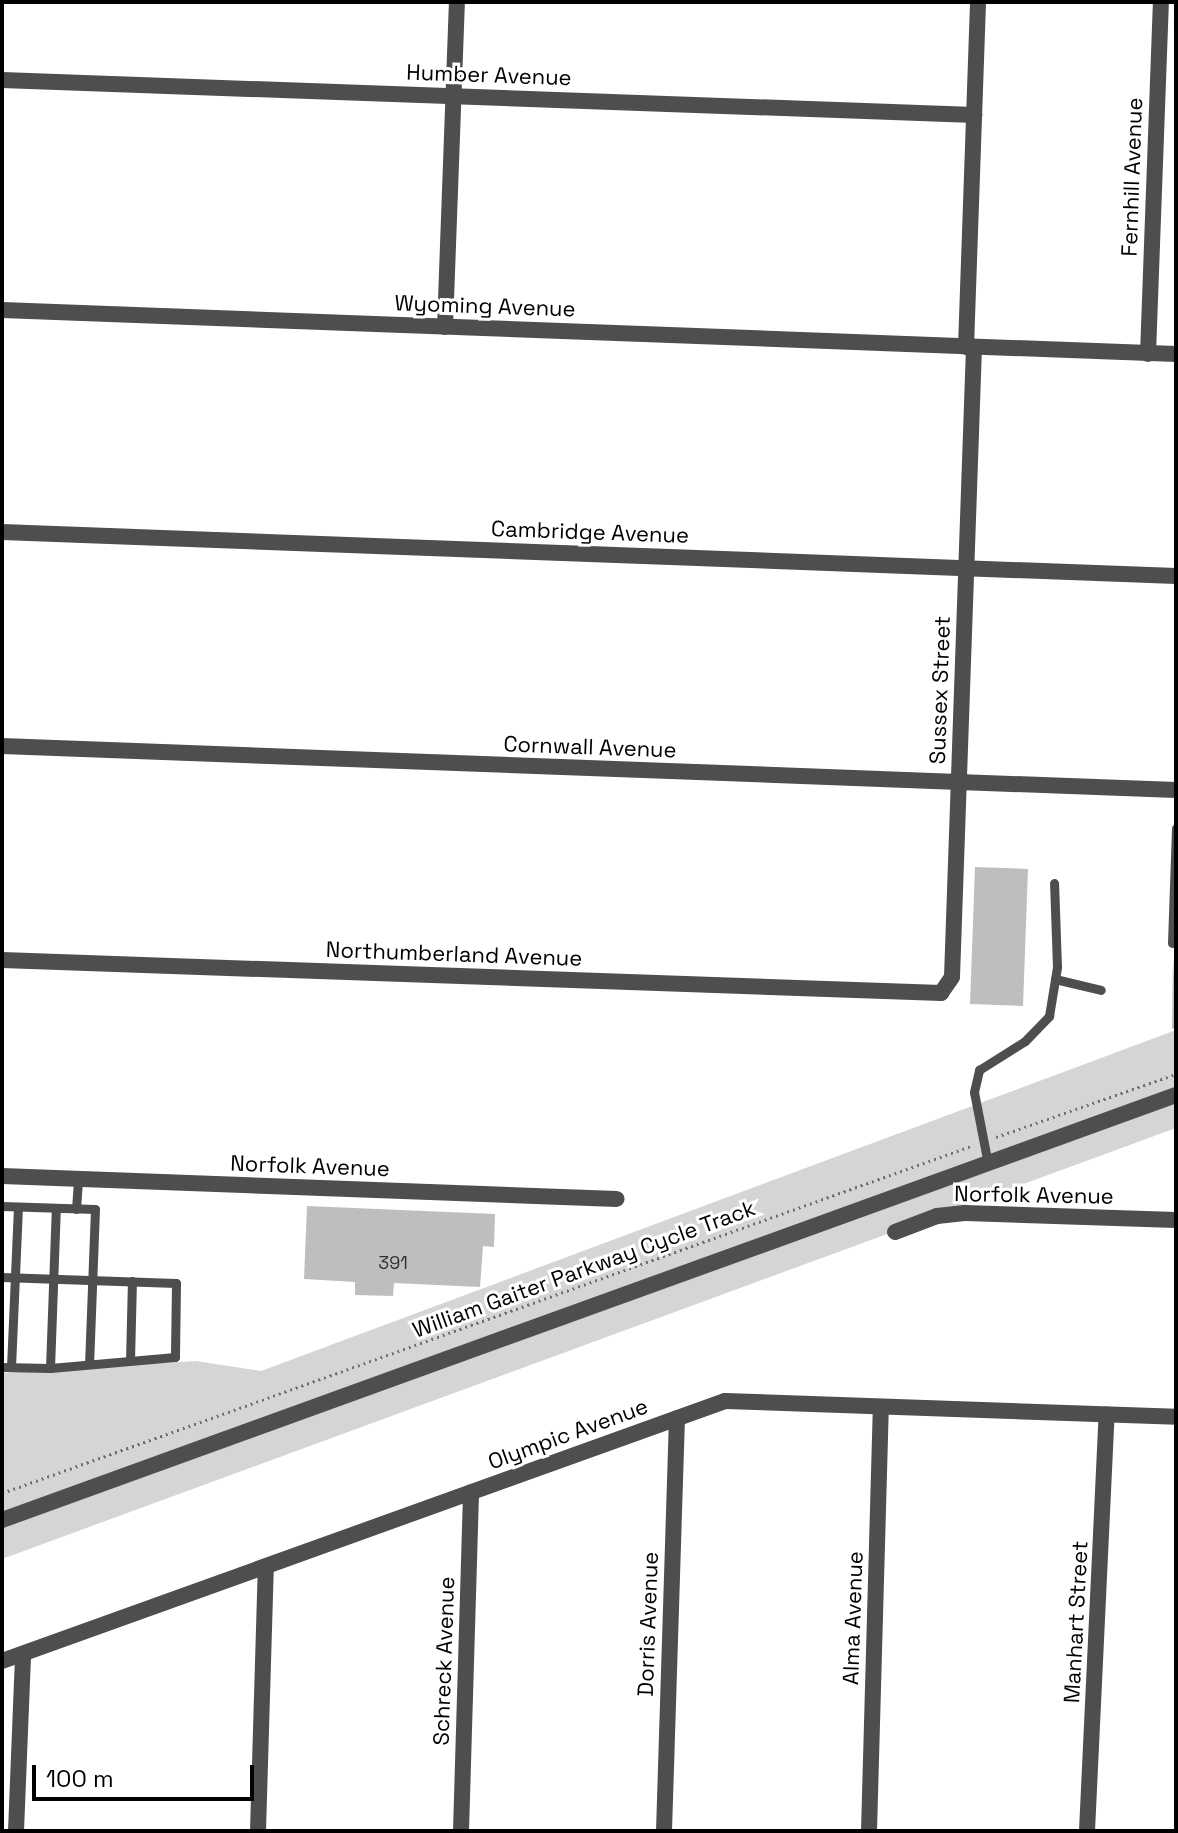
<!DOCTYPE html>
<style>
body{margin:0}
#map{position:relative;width:1178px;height:1833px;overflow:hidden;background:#fff;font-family:"Space Grotesk",sans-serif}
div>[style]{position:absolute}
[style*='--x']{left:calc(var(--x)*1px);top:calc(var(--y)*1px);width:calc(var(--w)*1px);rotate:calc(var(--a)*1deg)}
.green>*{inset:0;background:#d5d5d5}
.building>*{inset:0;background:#bebebe}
.path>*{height:3px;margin-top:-1.5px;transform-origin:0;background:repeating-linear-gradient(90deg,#707070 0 2px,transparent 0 6px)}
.lane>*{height:9px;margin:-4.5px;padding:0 4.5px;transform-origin:4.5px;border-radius:4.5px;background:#4e4e4e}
.street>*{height:16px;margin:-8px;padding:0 8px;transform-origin:8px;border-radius:8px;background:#4e4e4e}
span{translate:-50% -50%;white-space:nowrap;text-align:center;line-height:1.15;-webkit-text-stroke:6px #fff;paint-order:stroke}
.number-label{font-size:18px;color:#303030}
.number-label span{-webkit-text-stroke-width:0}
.street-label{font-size:22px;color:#000}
.frame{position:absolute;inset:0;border:4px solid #000;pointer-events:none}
.scale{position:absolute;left:32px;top:1765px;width:222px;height:36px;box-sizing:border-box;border:4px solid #000;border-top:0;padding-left:10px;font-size:24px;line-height:28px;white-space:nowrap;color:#000;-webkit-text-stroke:6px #fff;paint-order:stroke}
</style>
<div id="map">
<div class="green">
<i style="clip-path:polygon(1176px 1030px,1176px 1128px,2px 1559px,2px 1373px,196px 1361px,261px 1371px)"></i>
</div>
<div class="building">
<i style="clip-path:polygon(975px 867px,1028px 869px,1023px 1006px,970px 1004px)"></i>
<i style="clip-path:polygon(1173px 957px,1176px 1027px,1172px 1029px)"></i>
<i style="clip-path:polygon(307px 1206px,495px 1214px,494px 1247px,483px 1246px,480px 1287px,394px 1283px,393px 1296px,355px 1295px,355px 1282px,304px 1279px)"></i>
</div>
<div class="path">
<i style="--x:996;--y:1137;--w:191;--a:-19.3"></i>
<i style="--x:2;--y:1493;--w:1032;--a:-19.7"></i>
</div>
<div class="lane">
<i style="--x:1172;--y:943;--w:115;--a:-88"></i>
<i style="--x:1055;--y:979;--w:47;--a:13.4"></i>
<i style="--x:988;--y:1164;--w:73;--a:-101"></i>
<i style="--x:974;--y:1092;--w:23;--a:-77"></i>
<i style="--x:979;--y:1070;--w:54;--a:-32.2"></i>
<i style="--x:1025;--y:1041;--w:35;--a:-46"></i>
<i style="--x:1049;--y:1016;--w:50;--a:-80.7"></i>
<i style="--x:1057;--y:967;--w:84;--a:-92"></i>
<i style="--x:2;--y:1206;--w:93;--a:1.8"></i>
<i style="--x:95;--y:1209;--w:154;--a:92.2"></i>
<i style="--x:76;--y:1209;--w:30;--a:-86"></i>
<i style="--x:2;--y:1277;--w:174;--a:2"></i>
<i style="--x:176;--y:1283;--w:74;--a:90.8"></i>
<i style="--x:175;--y:1357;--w:125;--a:175"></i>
<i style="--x:50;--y:1368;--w:48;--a:-178.8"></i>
<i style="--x:130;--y:1361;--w:80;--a:-88.6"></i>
<i style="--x:11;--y:1367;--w:160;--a:-87.5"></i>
<i style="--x:50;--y:1368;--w:160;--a:-87.9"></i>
</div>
<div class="street">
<i style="--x:2;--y:80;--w:973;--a:2.06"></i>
<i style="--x:2;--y:310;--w:1175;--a:2.15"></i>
<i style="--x:445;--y:327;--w:325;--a:-87.9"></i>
<i style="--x:966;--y:347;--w:345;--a:-88"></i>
<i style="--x:1148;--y:354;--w:352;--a:-87.9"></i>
<i style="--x:2;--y:532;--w:1175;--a:2.15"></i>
<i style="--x:2;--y:746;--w:1175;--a:2.15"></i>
<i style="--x:2;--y:960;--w:940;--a:2.01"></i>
<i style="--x:941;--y:993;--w:19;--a:-55"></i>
<i style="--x:952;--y:977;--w:630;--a:-88"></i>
<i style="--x:2;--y:1176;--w:615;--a:2.14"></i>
<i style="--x:895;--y:1232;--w:45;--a:-20.9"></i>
<i style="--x:937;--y:1216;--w:28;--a:-6"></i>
<i style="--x:965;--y:1213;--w:211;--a:1.9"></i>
<i style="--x:2;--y:1520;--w:1249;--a:-19.9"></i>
<i style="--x:2;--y:1661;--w:768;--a:-19.78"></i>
<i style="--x:725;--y:1401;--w:451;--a:2"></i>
<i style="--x:16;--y:1831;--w:177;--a:-87.7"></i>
<i style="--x:258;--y:1831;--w:264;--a:-88.3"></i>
<i style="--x:461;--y:1831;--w:339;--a:-88.3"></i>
<i style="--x:664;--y:1831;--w:413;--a:-88.2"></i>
<i style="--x:869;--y:1831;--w:424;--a:-88.4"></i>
<i style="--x:1087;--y:1831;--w:417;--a:-87.3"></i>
</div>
<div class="number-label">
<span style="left:393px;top:1263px">391</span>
</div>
<div class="street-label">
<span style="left:489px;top:75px;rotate:2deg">Humber Avenue</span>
<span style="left:1132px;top:177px;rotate:-88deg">Fernhill Avenue</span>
<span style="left:485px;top:306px;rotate:2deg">Wyoming Avenue</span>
<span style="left:590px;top:532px;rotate:2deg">Cambridge Avenue</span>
<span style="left:940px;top:690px;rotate:-88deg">Sussex Street</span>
<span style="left:590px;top:747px;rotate:2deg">Cornwall Avenue</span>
<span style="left:454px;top:954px;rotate:2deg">Northumberland Avenue</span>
<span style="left:310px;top:1166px;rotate:2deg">Norfolk Avenue</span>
<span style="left:1034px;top:1195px;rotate:1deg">Norfolk Avenue</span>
<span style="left:584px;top:1269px;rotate:-20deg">William Gaiter Parkway Cycle Track</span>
<span style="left:568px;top:1434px;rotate:-20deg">Olympic Avenue</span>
<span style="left:853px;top:1618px;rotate:-88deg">Alma Avenue</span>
<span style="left:1076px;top:1622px;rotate:-87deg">Manhart Street</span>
<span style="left:648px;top:1624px;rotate:-88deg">Dorris Avenue</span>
<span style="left:444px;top:1661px;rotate:-88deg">Schreck Avenue</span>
</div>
<div class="frame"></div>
<div class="scale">100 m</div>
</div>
